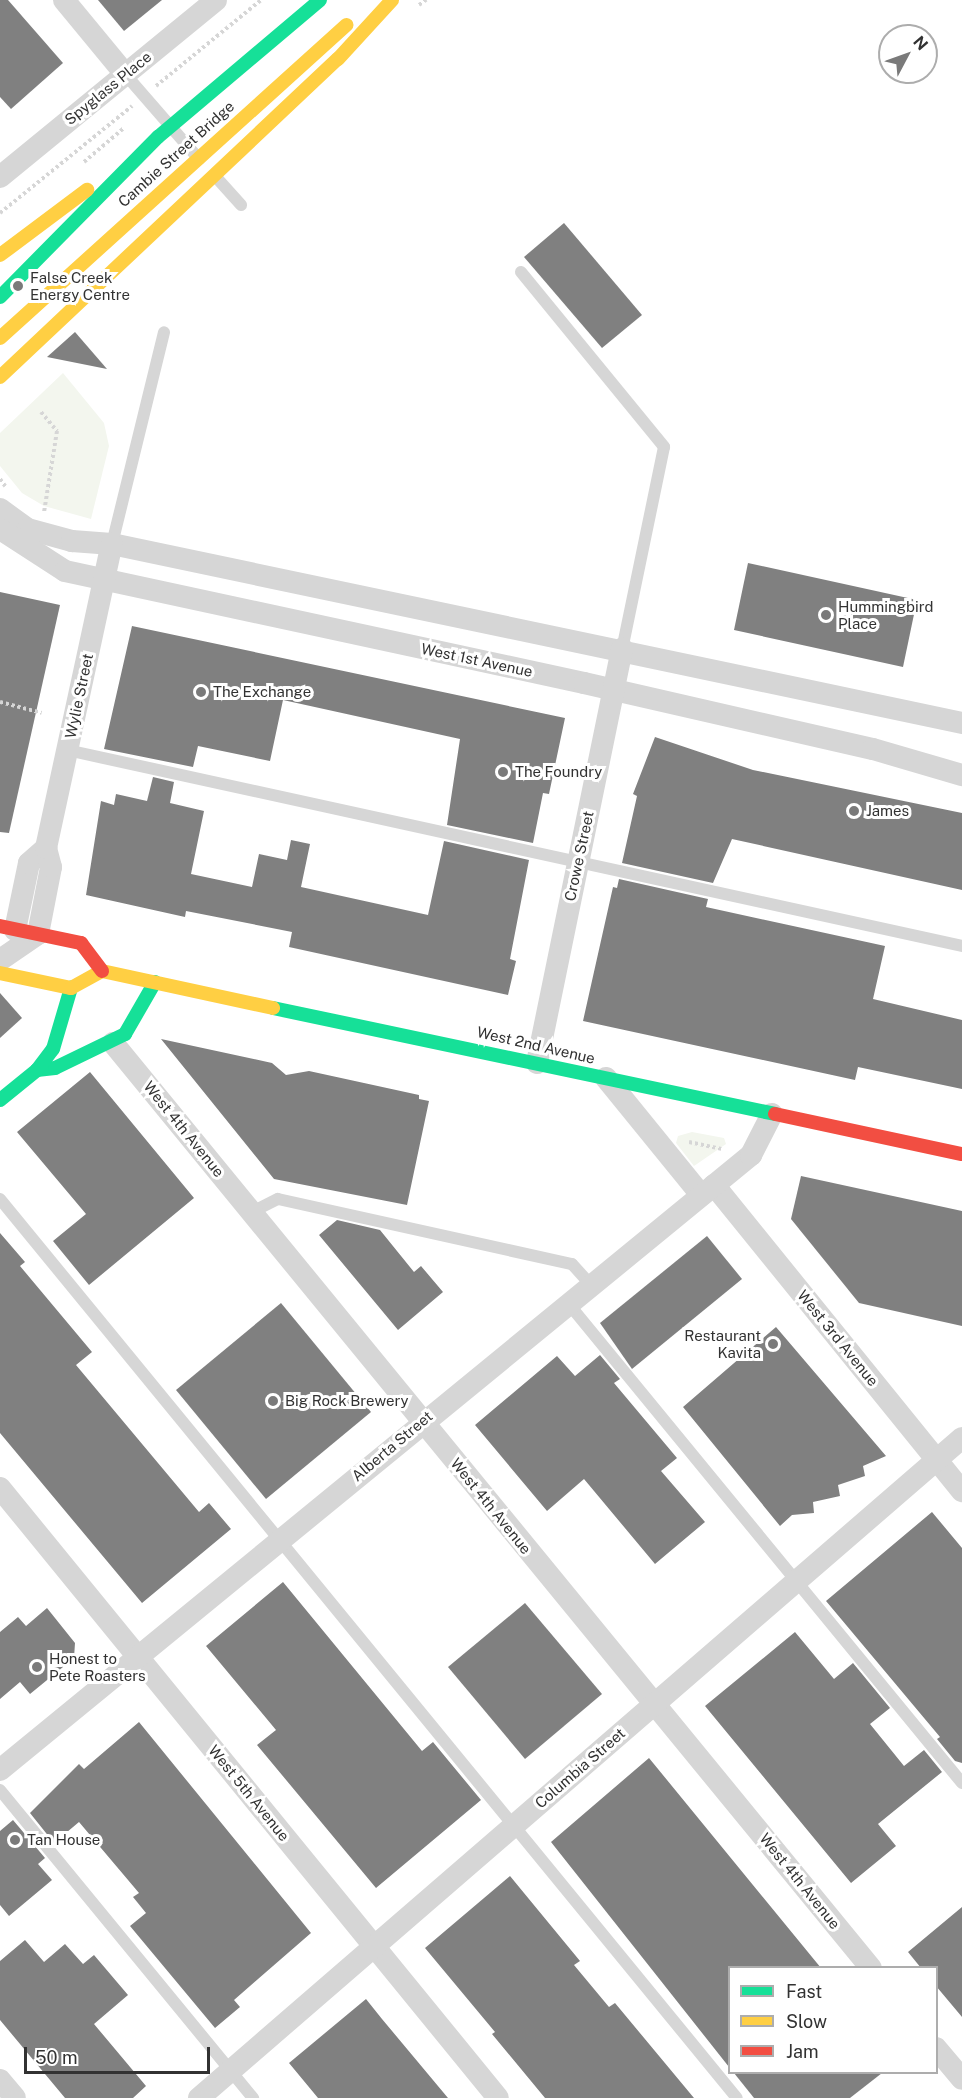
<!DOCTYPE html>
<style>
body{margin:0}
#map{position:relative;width:962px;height:2098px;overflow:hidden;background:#fff;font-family:"Public Sans",sans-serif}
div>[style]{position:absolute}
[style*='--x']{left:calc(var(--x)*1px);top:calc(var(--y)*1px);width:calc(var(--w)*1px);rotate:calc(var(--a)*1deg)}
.green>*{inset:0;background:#f3f6ee}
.building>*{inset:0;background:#808080}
.path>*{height:4px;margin-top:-2px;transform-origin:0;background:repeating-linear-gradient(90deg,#d6d6d6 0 3px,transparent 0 6px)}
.lane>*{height:12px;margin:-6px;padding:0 6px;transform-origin:6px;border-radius:6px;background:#d6d6d6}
.street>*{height:22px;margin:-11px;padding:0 11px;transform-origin:11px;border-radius:11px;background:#d6d6d6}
.fast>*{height:14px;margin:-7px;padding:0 7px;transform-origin:7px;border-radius:7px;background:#16e098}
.slow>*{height:14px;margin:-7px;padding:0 7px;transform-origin:7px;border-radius:7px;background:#ffcf43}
.jam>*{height:14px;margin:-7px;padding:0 7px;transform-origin:7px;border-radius:7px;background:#f24e42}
.dots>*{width:16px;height:16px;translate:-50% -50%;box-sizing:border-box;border:3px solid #fff;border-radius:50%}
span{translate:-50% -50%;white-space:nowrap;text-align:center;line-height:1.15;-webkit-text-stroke:6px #fff;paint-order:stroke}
.street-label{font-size:15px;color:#323232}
.poi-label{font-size:15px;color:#323232}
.left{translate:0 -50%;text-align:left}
.right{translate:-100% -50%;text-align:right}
.legend{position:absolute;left:728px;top:1966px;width:210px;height:108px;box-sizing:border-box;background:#fff;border:2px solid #adadad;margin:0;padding:8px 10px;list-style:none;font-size:18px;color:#323232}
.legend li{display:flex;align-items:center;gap:12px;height:30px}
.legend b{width:30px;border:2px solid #adadad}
.north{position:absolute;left:878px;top:24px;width:60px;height:60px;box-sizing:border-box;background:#fff;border:2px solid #adadad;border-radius:50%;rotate:49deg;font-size:16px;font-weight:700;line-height:24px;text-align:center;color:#323232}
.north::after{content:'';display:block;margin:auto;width:21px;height:27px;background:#7a7a7a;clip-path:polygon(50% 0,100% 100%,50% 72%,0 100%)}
.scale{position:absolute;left:24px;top:2047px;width:186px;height:27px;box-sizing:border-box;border:3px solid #323232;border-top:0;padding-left:8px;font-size:18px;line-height:21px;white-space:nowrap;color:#323232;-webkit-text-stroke:4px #fff;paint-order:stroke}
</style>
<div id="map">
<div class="green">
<i style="clip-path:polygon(63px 373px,104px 423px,109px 446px,91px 519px,44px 506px,22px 493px,0 466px,0 433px)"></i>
<i style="clip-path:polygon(692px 1132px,724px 1138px,726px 1144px,694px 1166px,676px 1143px,678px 1136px)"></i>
</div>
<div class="building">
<i style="clip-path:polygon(0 0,8px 0,63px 63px,11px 109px,0 97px)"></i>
<i style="clip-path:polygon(98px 0,162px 0,124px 31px)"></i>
<i style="clip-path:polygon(564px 223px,642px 315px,602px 348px,524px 257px)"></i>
<i style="clip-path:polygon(75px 332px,107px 369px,47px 357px)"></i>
<i style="clip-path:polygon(748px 563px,917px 600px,903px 667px,734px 630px)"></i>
<i style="clip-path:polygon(0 592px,60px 605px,9px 833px,0 832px)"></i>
<i style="clip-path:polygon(132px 626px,565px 718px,549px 794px,543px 793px,533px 843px,447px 825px,460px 739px,283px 700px,270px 761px,198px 746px,193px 767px,104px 749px)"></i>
<i style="clip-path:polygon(655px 737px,753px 770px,962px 813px,962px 890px,732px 839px,713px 883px,622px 863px,637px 796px,633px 794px)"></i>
<i style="clip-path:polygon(153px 777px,174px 782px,170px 803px,204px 811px,191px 874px,252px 887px,259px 854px,287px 860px,291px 840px,310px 844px,301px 887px,428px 915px,444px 841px,529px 860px,510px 959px,516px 961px,508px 995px,289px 947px,292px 932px,186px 911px,185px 917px,86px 895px,101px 801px,114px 805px,116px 794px,147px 801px)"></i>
<i style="clip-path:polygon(619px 879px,708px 899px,706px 907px,885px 946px,873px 999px,962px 1020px,962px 1089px,858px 1067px,855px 1080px,583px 1021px,613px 887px,617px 888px)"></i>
<i style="clip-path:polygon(0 993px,22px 1018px,0 1038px)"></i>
<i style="clip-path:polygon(161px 1039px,272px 1063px,286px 1075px,309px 1071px,419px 1095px,419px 1099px,429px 1101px,407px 1205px,274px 1179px)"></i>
<i style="clip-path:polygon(90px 1072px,194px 1198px,89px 1285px,53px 1241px,86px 1214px,17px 1132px)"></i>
<i style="clip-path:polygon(801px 1176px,962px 1211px,962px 1326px,859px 1303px,791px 1219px)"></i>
<i style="clip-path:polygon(337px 1220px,380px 1230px,414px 1272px,421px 1266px,443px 1292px,398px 1330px,319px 1235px)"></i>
<i style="clip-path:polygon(0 1233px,25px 1262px,20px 1266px,92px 1352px,76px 1365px,199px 1512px,209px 1503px,231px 1529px,142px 1603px,0 1433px)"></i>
<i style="clip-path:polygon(707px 1236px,742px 1279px,632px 1369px,600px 1323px)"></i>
<i style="clip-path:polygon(281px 1303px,371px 1412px,266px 1499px,176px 1390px)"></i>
<i style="clip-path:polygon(776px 1327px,886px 1456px,863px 1466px,865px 1476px,838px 1485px,840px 1496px,813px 1502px,814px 1513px,792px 1515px,780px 1526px,683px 1407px)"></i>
<i style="clip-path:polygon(600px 1355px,620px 1379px,614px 1383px,677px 1458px,661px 1471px,705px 1522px,655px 1564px,584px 1479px,547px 1511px,475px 1425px,557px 1356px,575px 1376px)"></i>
<i style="clip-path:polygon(932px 1512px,962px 1548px,962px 1763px,955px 1761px,937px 1739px,940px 1737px,826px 1601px)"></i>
<i style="clip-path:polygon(283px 1582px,422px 1751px,433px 1742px,481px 1800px,376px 1888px,257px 1745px,276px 1730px,206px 1646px)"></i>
<i style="clip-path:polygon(525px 1603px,602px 1694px,525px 1759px,448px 1667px)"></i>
<i style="clip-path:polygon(47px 1608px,75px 1643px,74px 1658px,30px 1694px,20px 1682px,0 1699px,0 1632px,18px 1617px,26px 1626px)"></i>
<i style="clip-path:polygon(795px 1632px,834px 1679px,853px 1663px,890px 1708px,870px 1724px,904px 1766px,924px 1750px,942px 1772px,878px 1824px,896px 1846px,851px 1883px,705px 1706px)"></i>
<i style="clip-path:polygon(139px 1722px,311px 1933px,234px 2000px,240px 2007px,215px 2028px,130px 1926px,146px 1913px,133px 1897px,139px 1893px,79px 1822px,54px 1843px,30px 1813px,79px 1764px,84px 1769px)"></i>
<i style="clip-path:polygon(649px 1758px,821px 1968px,729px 1968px,729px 2067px,551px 1842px)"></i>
<i style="clip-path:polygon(13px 1820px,45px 1858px,38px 1864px,52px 1880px,9px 1916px,0 1905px,0 1831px)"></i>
<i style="clip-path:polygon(510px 1876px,580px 1961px,574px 1965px,609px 2007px,615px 2003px,694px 2098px,545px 2098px,492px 2034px,495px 2032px,425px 1948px)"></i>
<i style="clip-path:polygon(962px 1907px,962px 2017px,936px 1986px,936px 1968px,921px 1968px,908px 1952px)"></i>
<i style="clip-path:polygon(25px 1940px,44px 1962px,65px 1944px,83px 1964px,94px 1955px,128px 1995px,94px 2024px,146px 2086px,133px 2098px,65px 2098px,0 2020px,0 1961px)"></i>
<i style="clip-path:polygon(366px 1999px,382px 2019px,448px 2098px,318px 2098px,289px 2063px)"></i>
<i style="clip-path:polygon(734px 2073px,882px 2073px,850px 2098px,754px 2098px)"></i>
</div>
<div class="path">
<i style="--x:419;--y:5;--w:9;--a:-36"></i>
<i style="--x:156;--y:86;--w:136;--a:-39.3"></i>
<i style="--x:84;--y:162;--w:52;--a:-40.4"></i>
<i style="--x:0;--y:213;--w:170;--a:-39"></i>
<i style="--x:41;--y:412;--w:25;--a:50"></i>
<i style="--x:57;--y:431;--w:82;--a:99.1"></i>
<i style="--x:0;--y:479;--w:9;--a:54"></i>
<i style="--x:0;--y:702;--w:43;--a:14.7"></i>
<i style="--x:689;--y:1142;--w:33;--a:12"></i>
</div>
<div class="lane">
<i style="--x:125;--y:74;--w:113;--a:49"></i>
<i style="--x:215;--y:176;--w:39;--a:48"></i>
<i style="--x:521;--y:272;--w:226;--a:50.7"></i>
<i style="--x:664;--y:447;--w:206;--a:101.7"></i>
<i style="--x:112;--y:544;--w:218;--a:-76.2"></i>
<i style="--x:67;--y:750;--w:916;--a:12.35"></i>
<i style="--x:0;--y:1199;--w:1162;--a:50.66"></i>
<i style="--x:252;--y:1212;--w:29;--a:-27"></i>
<i style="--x:278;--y:1199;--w:301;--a:12.5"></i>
<i style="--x:572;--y:1264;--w:27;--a:48"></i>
<i style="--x:568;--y:1303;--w:621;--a:50.62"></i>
<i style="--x:0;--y:1790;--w:399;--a:50.6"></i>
</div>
<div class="street">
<i style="--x:64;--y:0;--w:96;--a:50.5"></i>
<i style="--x:0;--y:177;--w:279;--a:-39.3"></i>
<i style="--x:0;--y:509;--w:34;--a:36"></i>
<i style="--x:28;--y:529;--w:46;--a:15.3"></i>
<i style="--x:72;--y:541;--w:40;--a:4.3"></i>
<i style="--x:112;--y:544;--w:869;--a:11.89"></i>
<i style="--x:0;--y:529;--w:77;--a:32.9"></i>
<i style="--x:65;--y:571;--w:531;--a:12.18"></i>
<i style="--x:584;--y:683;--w:296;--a:12.9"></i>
<i style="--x:873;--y:749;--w:93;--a:16.3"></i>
<i style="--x:15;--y:930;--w:68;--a:-78.2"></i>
<i style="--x:29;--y:863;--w:23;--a:-41"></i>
<i style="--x:0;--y:960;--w:46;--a:-34.4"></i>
<i style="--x:38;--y:934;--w:68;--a:-79"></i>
<i style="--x:51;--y:867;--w:20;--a:-105"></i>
<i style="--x:46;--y:848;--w:311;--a:-77.8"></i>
<i style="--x:113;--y:1043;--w:1196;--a:50.67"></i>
<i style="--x:537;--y:1063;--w:423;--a:-78.4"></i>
<i style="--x:606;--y:1078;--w:151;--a:50.9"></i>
<i style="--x:714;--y:1185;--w:394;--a:51"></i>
<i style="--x:0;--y:1488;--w:787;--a:50.77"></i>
<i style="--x:0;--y:1770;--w:971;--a:-39.31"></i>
<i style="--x:751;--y:1155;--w:46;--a:-62.9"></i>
<i style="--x:936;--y:2048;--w:40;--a:50"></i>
<i style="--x:0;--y:2080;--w:23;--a:50"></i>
<i style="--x:199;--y:2098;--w:1009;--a:-40.86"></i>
</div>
<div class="fast">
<i style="--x:0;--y:297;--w:225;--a:-45.4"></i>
<i style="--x:158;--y:137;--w:212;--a:-40.2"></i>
<i style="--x:273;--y:1008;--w:513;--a:11.92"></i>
<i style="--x:37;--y:1070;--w:18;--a:-6"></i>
<i style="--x:55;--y:1068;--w:78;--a:-25.9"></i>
<i style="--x:125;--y:1034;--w:60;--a:-60"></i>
<i style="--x:0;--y:1100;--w:48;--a:-39"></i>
<i style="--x:37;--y:1070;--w:26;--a:-53"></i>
<i style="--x:53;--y:1049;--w:64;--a:-73.6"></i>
</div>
<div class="slow">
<i style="--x:0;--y:255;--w:109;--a:-36.8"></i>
<i style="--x:0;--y:338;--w:467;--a:-42.1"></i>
<i style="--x:0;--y:377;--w:464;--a:-43.3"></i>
<i style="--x:338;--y:59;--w:80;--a:-47.5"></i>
<i style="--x:0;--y:973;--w:73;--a:11.9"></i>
<i style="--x:71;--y:988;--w:35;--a:-29"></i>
<i style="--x:102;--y:971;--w:175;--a:12.2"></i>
</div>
<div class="jam">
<i style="--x:0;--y:926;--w:83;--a:11.9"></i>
<i style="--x:81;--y:943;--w:35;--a:53"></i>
<i style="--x:775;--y:1114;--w:191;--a:12.1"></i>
</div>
<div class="dots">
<i style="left:18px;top:286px;background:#7a7a7a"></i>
<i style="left:826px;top:615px;background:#7a7a7a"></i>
<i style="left:201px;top:692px;background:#7a7a7a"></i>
<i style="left:503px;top:772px;background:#7a7a7a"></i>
<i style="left:854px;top:811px;background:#7a7a7a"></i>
<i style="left:773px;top:1344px;background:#7a7a7a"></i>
<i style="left:273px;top:1401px;background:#7a7a7a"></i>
<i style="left:37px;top:1667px;background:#7a7a7a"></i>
<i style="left:15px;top:1840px;background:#7a7a7a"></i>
</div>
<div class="street-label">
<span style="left:108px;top:88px;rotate:-39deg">Spyglass Place</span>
<span style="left:176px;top:154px;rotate:-42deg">Cambie Street Bridge</span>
<span style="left:477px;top:660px;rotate:12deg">West 1st Avenue</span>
<span style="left:79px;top:696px;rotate:-78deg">Wylie Street</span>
<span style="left:579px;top:856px;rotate:-78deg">Crowe Street</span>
<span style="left:536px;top:1045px;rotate:13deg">West 2nd Avenue</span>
<span style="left:184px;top:1129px;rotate:51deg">West 4th Avenue</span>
<span style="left:838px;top:1338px;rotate:51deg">West 3rd Avenue</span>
<span style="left:392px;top:1446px;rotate:-40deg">Alberta Street</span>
<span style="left:491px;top:1506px;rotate:51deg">West 4th Avenue</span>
<span style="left:580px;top:1768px;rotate:-41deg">Columbia Street</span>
<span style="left:249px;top:1793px;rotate:51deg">West 5th Avenue</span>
<span style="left:800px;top:1881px;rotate:51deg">West 4th Avenue</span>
</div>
<div class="poi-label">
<span class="left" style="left:30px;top:286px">False Creek<br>Energy Centre</span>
<span class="left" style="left:838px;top:615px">Hummingbird<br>Place</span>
<span class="left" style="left:213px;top:692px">The Exchange</span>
<span class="left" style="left:515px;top:772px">The Foundry</span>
<span class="left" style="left:866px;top:811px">James</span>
<span class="right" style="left:761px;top:1344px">Restaurant<br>Kavita</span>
<span class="left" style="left:285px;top:1401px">Big Rock Brewery</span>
<span class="left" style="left:49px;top:1667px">Honest to<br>Pete Roasters</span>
<span class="left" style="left:27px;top:1840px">Tan House</span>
</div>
<ul class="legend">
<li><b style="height:8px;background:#16e098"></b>Fast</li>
<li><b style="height:8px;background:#ffcf43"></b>Slow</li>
<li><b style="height:8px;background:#f24e42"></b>Jam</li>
</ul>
<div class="north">N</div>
<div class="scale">50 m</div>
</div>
